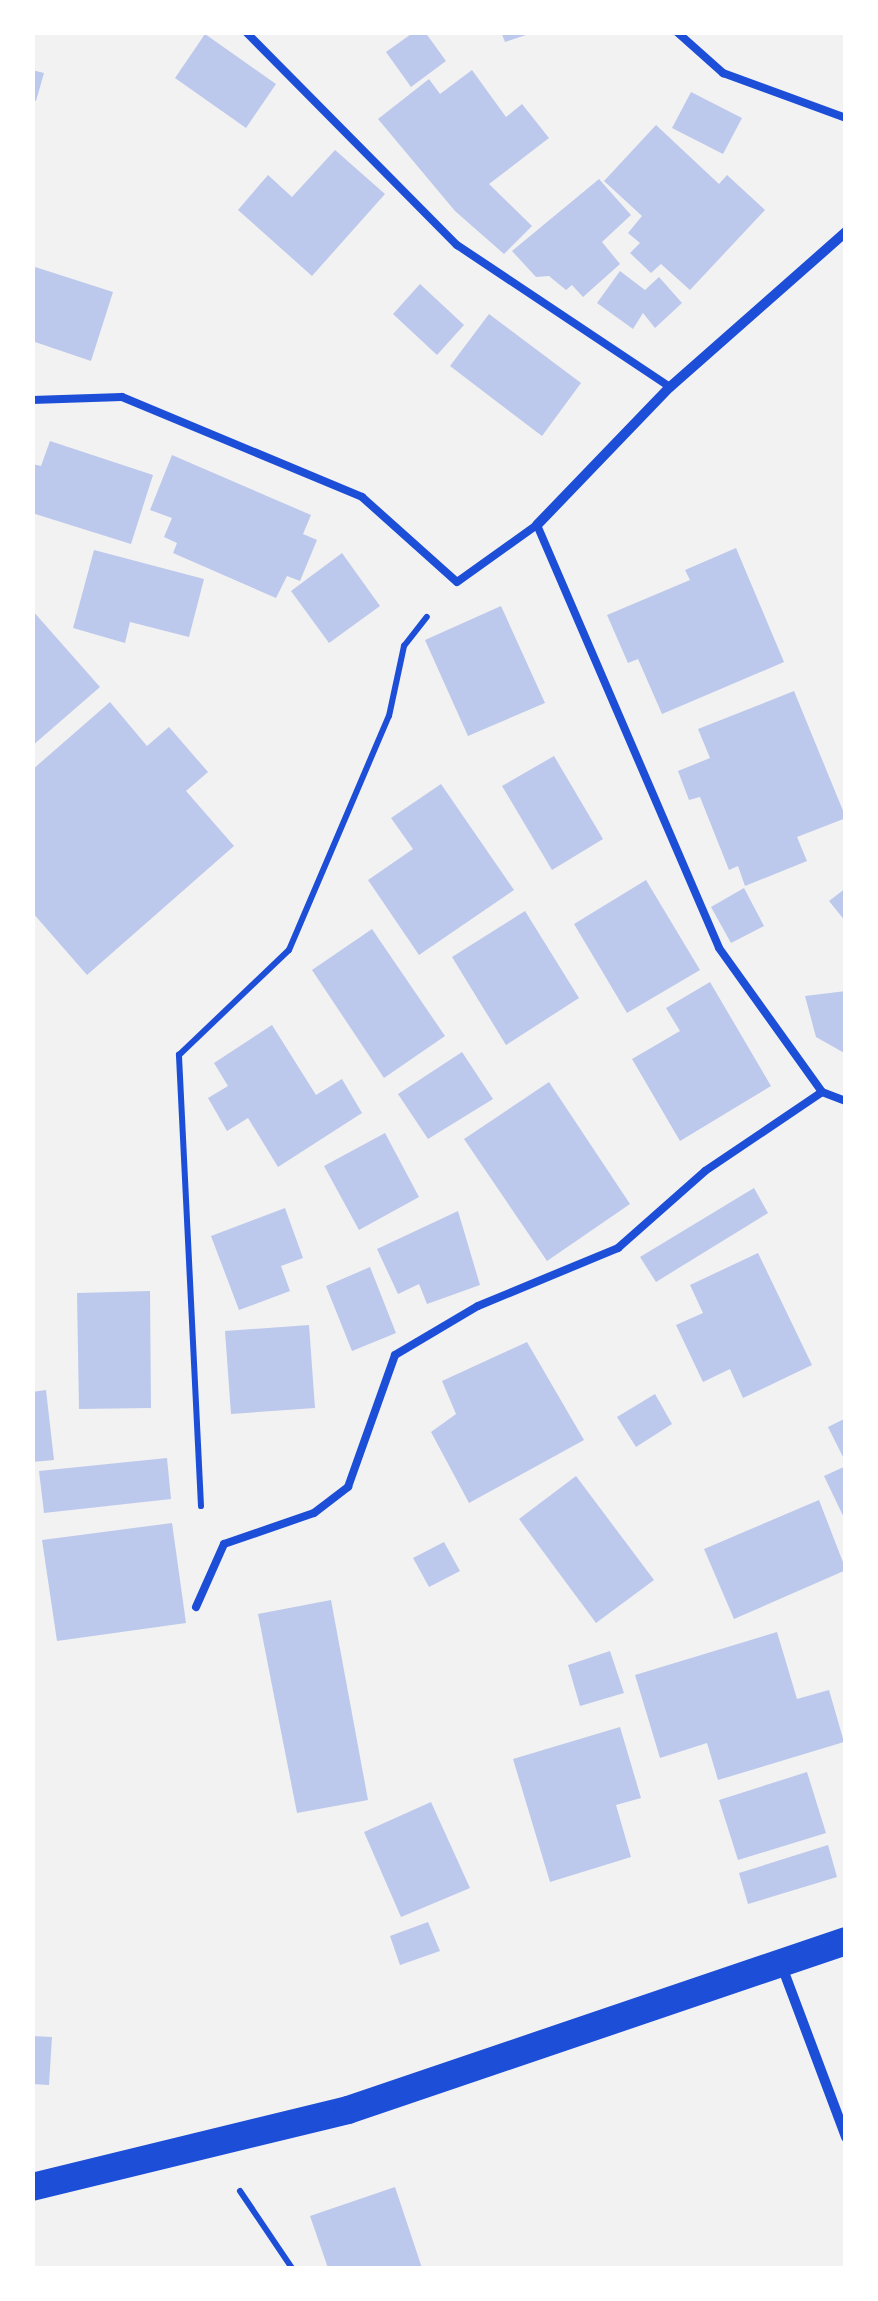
<!DOCTYPE html>
<style>
body{margin:0}
#map{position:relative;width:878px;height:2301px;overflow:hidden;background:#f2f2f2;font-family:"Nunito Sans",sans-serif}
div>[style]{position:absolute}
[style*='--x']{left:calc(var(--x)*1px);top:calc(var(--y)*1px);width:calc(var(--w)*1px);rotate:calc(var(--a)*1deg)}
.building>*{inset:0;background:#bdc9ec}
.path>*{height:6px;margin:-3px;padding:0 3px;transform-origin:3px;border-radius:3px;background:#1d4ed8}
.service>*{height:8px;margin:-4px;padding:0 4px;transform-origin:4px;border-radius:4px;background:#1d4ed8}
.minor>*{height:10px;margin:-5px;padding:0 5px;transform-origin:5px;border-radius:5px;background:#1d4ed8}
.trunk>*{height:28px;margin:-14px;padding:0 14px;transform-origin:14px;border-radius:14px;background:#1d4ed8}
span{translate:-50% -50%;white-space:nowrap;text-align:center;line-height:1.15;-webkit-text-stroke:9px #fff;paint-order:stroke}
.frame{position:absolute;inset:0;border:35px solid #fff;pointer-events:none}
</style>
<div id="map">
<div class="building">
<i style="clip-path:polygon(414px 32px,425px 32px,446px 61px,411px 87px,386px 52px)"></i>
<i style="clip-path:polygon(501px 32px,531px 32px,532px 33px,505px 42px)"></i>
<i style="clip-path:polygon(205px 34px,276px 84px,246px 128px,175px 78px)"></i>
<i style="clip-path:polygon(32px 70px,44px 73px,36px 101px,32px 100px)"></i>
<i style="clip-path:polygon(472px 70px,506px 117px,522px 104px,549px 138px,489px 184px,532px 226px,504px 254px,455px 211px,378px 119px,429px 79px,440px 94px)"></i>
<i style="clip-path:polygon(691px 92px,742px 118px,723px 154px,672px 128px)"></i>
<i style="clip-path:polygon(656px 125px,719px 184px,727px 175px,765px 210px,690px 290px,661px 264px,651px 273px,630px 253px,640px 243px,628px 233px,642px 216px,604px 181px)"></i>
<i style="clip-path:polygon(335px 150px,385px 194px,312px 276px,238px 210px,268px 175px,292px 197px)"></i>
<i style="clip-path:polygon(599px 179px,631px 215px,602px 242px,620px 264px,583px 297px,572px 285px,566px 290px,549px 276px,536px 277px,512px 251px)"></i>
<i style="clip-path:polygon(32px 266px,113px 292px,91px 361px,32px 341px)"></i>
<i style="clip-path:polygon(620px 271px,645px 290px,659px 277px,682px 303px,655px 328px,643px 313px,633px 329px,597px 303px)"></i>
<i style="clip-path:polygon(420px 284px,464px 325px,437px 355px,393px 314px)"></i>
<i style="clip-path:polygon(489px 314px,581px 383px,542px 436px,450px 366px)"></i>
<i style="clip-path:polygon(50px 441px,153px 475px,131px 544px,32px 513px,32px 464px,41px 466px)"></i>
<i style="clip-path:polygon(172px 455px,311px 515px,303px 534px,317px 540px,300px 581px,287px 576px,276px 598px,173px 553px,177px 543px,164px 537px,172px 518px,150px 510px)"></i>
<i style="clip-path:polygon(736px 548px,784px 662px,662px 714px,638px 659px,628px 663px,607px 615px,690px 580px,685px 570px)"></i>
<i style="clip-path:polygon(94px 550px,204px 579px,189px 637px,130px 622px,125px 643px,73px 628px)"></i>
<i style="clip-path:polygon(342px 553px,380px 606px,329px 643px,291px 591px)"></i>
<i style="clip-path:polygon(501px 606px,545px 703px,468px 736px,425px 640px)"></i>
<i style="clip-path:polygon(32px 610px,100px 687px,32px 746px)"></i>
<i style="clip-path:polygon(794px 691px,846px 818px,797px 837px,807px 861px,745px 886px,738px 866px,729px 870px,700px 797px,689px 800px,678px 771px,710px 758px,698px 729px)"></i>
<i style="clip-path:polygon(110px 702px,147px 746px,169px 727px,208px 772px,186px 791px,234px 846px,87px 975px,32px 912px,32px 770px)"></i>
<i style="clip-path:polygon(554px 756px,603px 839px,552px 870px,502px 786px)"></i>
<i style="clip-path:polygon(441px 784px,514px 890px,419px 955px,368px 880px,413px 849px,391px 818px)"></i>
<i style="clip-path:polygon(646px 880px,700px 970px,627px 1013px,574px 924px)"></i>
<i style="clip-path:polygon(744px 888px,764px 926px,731px 943px,711px 907px)"></i>
<i style="clip-path:polygon(846px 888px,846px 922px,829px 901px)"></i>
<i style="clip-path:polygon(525px 911px,579px 998px,506px 1045px,452px 957px)"></i>
<i style="clip-path:polygon(372px 929px,445px 1036px,384px 1078px,312px 970px)"></i>
<i style="clip-path:polygon(710px 982px,771px 1086px,680px 1141px,632px 1059px,680px 1031px,666px 1008px)"></i>
<i style="clip-path:polygon(846px 991px,846px 1054px,816px 1037px,805px 996px)"></i>
<i style="clip-path:polygon(272px 1025px,316px 1095px,342px 1079px,362px 1113px,278px 1167px,248px 1118px,227px 1131px,208px 1098px,228px 1086px,214px 1063px)"></i>
<i style="clip-path:polygon(462px 1052px,493px 1099px,428px 1139px,398px 1094px)"></i>
<i style="clip-path:polygon(549px 1082px,630px 1204px,547px 1261px,464px 1139px)"></i>
<i style="clip-path:polygon(385px 1133px,419px 1197px,359px 1230px,324px 1166px)"></i>
<i style="clip-path:polygon(754px 1188px,768px 1213px,656px 1282px,640px 1257px)"></i>
<i style="clip-path:polygon(285px 1208px,303px 1258px,281px 1266px,290px 1291px,239px 1310px,211px 1236px)"></i>
<i style="clip-path:polygon(458px 1211px,480px 1285px,427px 1304px,419px 1284px,398px 1294px,377px 1249px)"></i>
<i style="clip-path:polygon(758px 1253px,812px 1365px,743px 1398px,730px 1369px,703px 1382px,676px 1325px,703px 1313px,690px 1285px)"></i>
<i style="clip-path:polygon(370px 1267px,396px 1333px,352px 1351px,326px 1286px)"></i>
<i style="clip-path:polygon(150px 1291px,151px 1408px,79px 1409px,77px 1293px)"></i>
<i style="clip-path:polygon(309px 1325px,315px 1408px,231px 1414px,225px 1331px)"></i>
<i style="clip-path:polygon(527px 1342px,584px 1440px,469px 1503px,431px 1432px,456px 1414px,442px 1381px)"></i>
<i style="clip-path:polygon(46px 1390px,54px 1460px,32px 1462px,32px 1392px)"></i>
<i style="clip-path:polygon(655px 1394px,672px 1424px,636px 1447px,617px 1417px)"></i>
<i style="clip-path:polygon(846px 1418px,846px 1463px,828px 1427px)"></i>
<i style="clip-path:polygon(167px 1458px,171px 1499px,44px 1513px,39px 1471px)"></i>
<i style="clip-path:polygon(846px 1466px,846px 1522px,824px 1476px)"></i>
<i style="clip-path:polygon(576px 1476px,654px 1580px,596px 1623px,519px 1519px)"></i>
<i style="clip-path:polygon(819px 1500px,846px 1570px,734px 1619px,704px 1549px)"></i>
<i style="clip-path:polygon(172px 1523px,186px 1623px,57px 1641px,42px 1540px)"></i>
<i style="clip-path:polygon(444px 1542px,460px 1571px,429px 1587px,413px 1558px)"></i>
<i style="clip-path:polygon(331px 1600px,368px 1800px,297px 1813px,258px 1614px)"></i>
<i style="clip-path:polygon(777px 1632px,797px 1699px,829px 1690px,844px 1742px,718px 1780px,707px 1743px,660px 1758px,635px 1675px)"></i>
<i style="clip-path:polygon(610px 1651px,624px 1693px,580px 1706px,568px 1665px)"></i>
<i style="clip-path:polygon(620px 1727px,641px 1798px,616px 1805px,631px 1857px,550px 1882px,513px 1759px)"></i>
<i style="clip-path:polygon(807px 1772px,826px 1833px,738px 1860px,719px 1800px)"></i>
<i style="clip-path:polygon(431px 1802px,470px 1888px,401px 1917px,364px 1832px)"></i>
<i style="clip-path:polygon(828px 1845px,837px 1877px,748px 1904px,739px 1873px)"></i>
<i style="clip-path:polygon(428px 1922px,440px 1951px,400px 1965px,390px 1936px)"></i>
<i style="clip-path:polygon(32px 2036px,52px 2037px,49px 2085px,32px 2084px)"></i>
<i style="clip-path:polygon(395px 2187px,422px 2268px,328px 2268px,310px 2216px)"></i>
</div>
<div class="path">
<i style="--x:201;--y:1506;--w:452;--a:-92.8"></i>
<i style="--x:179;--y:1055;--w:152;--a:-43.7"></i>
<i style="--x:289;--y:950;--w:254;--a:-66.9"></i>
<i style="--x:389;--y:716;--w:72;--a:-77.9"></i>
<i style="--x:404;--y:646;--w:37;--a:-52"></i>
<i style="--x:240;--y:2191;--w:93;--a:56"></i>
</div>
<div class="service">
<i style="--x:246;--y:32;--w:300;--a:45.3"></i>
<i style="--x:457;--y:245;--w:256;--a:33.7"></i>
<i style="--x:677;--y:32;--w:62;--a:41.7"></i>
<i style="--x:723;--y:73;--w:131;--a:20.1"></i>
<i style="--x:32;--y:400;--w:90;--a:-1.9"></i>
<i style="--x:122;--y:397;--w:260;--a:22.6"></i>
<i style="--x:362;--y:497;--w:127;--a:41.8"></i>
<i style="--x:457;--y:582;--w:98;--a:-35.5"></i>
<i style="--x:537;--y:525;--w:460;--a:66.7"></i>
<i style="--x:719;--y:948;--w:177;--a:54.4"></i>
<i style="--x:822;--y:1092;--w:26;--a:21"></i>
<i style="--x:196;--y:1607;--w:69;--a:-66"></i>
<i style="--x:224;--y:1544;--w:95;--a:-19"></i>
<i style="--x:314;--y:1513;--w:43;--a:-37.4"></i>
<i style="--x:348;--y:1487;--w:140;--a:-70.4"></i>
<i style="--x:395;--y:1355;--w:96;--a:-30.6"></i>
<i style="--x:478;--y:1306;--w:152;--a:-22.5"></i>
<i style="--x:618;--y:1248;--w:116;--a:-41.5"></i>
<i style="--x:705;--y:1171;--w:141;--a:-34"></i>
</div>
<div class="minor">
<i style="--x:537;--y:525;--w:192;--a:-46.1"></i>
<i style="--x:670;--y:387;--w:235;--a:-41.4"></i>
<i style="--x:781;--y:1964;--w:185;--a:69.4"></i>
</div>
<div class="trunk">
<i style="--x:32;--y:2187;--w:325;--a:-13.7"></i>
<i style="--x:348;--y:2110;--w:526;--a:-18.75"></i>
</div>
<div class="frame"></div>
</div>
